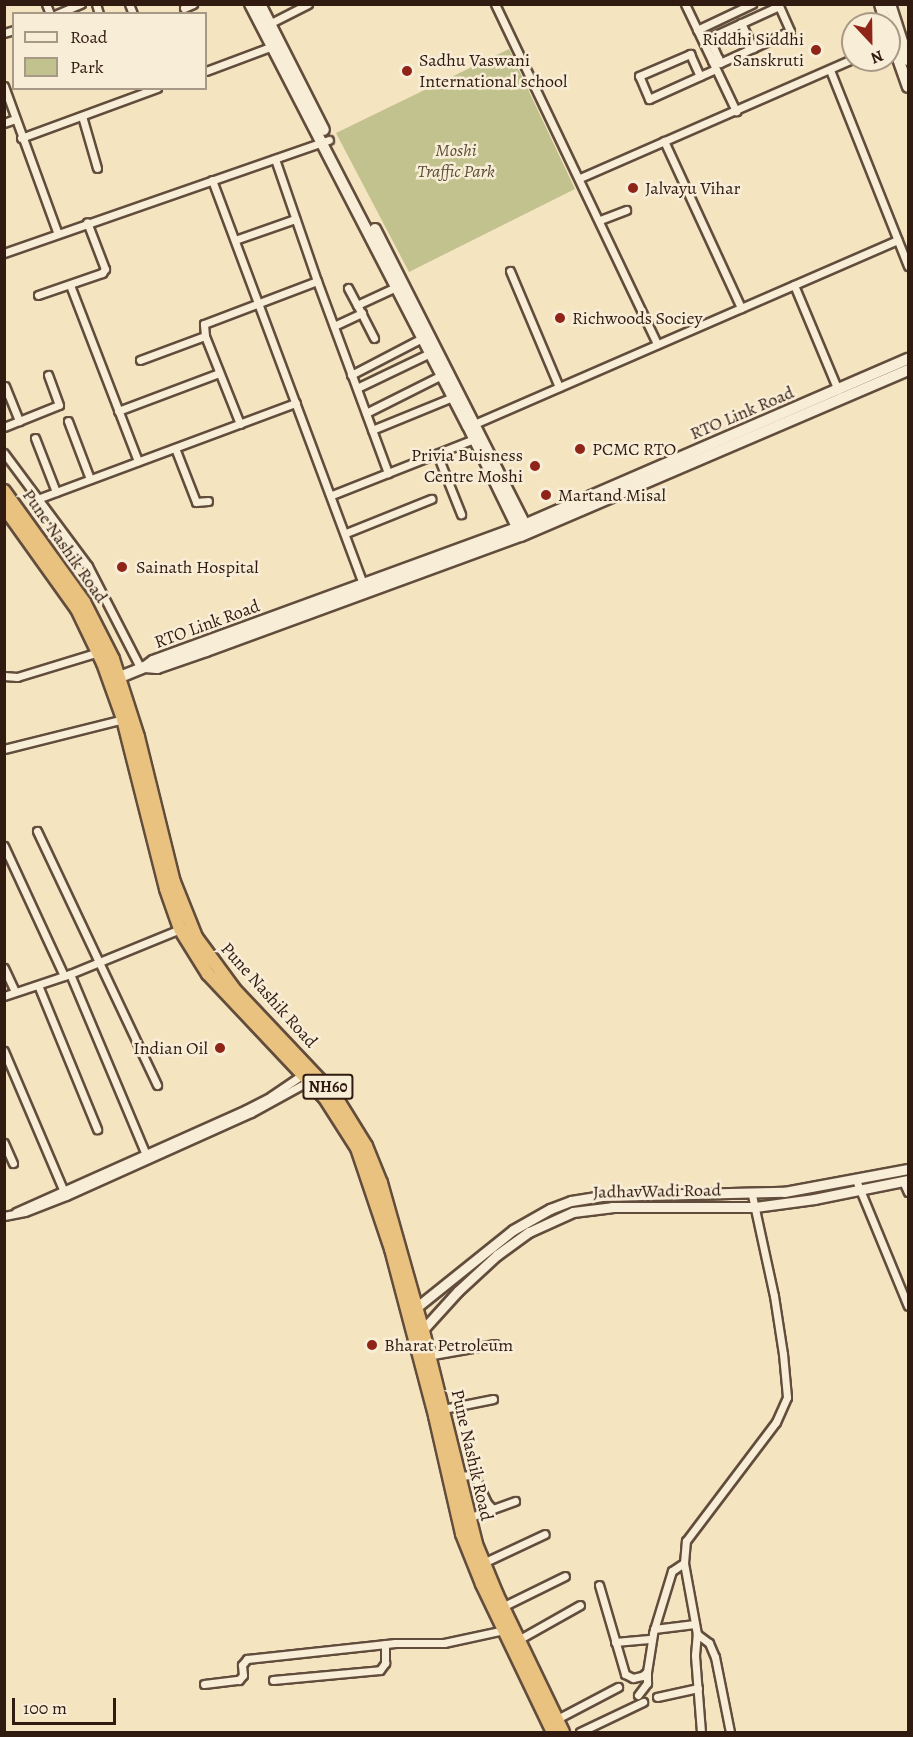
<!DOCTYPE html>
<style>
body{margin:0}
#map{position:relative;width:913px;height:1737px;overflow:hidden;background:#f4e4c0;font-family:Alegreya,serif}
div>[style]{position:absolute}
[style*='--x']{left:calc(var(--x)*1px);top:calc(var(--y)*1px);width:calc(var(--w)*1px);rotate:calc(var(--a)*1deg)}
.green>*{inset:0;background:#c2c28e}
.roads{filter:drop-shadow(2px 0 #624d3d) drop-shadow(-2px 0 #624d3d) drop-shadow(0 2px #624d3d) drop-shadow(0 -2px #624d3d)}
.minor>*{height:7px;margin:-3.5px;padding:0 3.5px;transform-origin:3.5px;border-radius:3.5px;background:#f8edd6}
.tertiary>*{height:9px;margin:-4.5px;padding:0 4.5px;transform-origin:4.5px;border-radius:4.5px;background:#f8edd6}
.secondary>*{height:10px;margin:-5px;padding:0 5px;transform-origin:5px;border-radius:5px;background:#f8edd6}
.trunk>*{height:12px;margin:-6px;padding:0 6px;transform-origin:6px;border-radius:6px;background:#eac280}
.dots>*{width:16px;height:16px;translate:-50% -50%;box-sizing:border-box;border:3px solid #f8edd6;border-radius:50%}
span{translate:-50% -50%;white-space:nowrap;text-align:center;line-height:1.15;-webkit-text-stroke:5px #f8edd6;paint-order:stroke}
.shield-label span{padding:2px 4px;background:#f8edd6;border:2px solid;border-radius:4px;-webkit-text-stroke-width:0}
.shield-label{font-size:16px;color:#311b11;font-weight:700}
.poi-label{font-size:18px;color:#311b11}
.right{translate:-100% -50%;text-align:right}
.left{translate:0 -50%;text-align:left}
.park-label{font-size:18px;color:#5c4d36;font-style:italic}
.street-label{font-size:18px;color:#311b11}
.frame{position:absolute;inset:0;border:6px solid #311b11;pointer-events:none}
.legend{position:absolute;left:12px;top:12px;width:195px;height:78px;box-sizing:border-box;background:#f8edd6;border:2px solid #a89987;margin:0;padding:8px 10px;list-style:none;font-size:18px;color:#311b11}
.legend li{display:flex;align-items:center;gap:12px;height:30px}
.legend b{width:30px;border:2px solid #a89987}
.north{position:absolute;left:841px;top:12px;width:60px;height:60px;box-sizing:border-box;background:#f8edd6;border:2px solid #a89987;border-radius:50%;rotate:158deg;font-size:16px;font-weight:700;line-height:24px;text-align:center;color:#311b11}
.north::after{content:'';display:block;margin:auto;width:21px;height:27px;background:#8f2418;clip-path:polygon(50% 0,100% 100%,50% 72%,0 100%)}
.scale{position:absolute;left:12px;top:1698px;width:104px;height:27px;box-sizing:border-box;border:3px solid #311b11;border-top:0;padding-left:8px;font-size:18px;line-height:21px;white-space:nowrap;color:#311b11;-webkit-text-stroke:4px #f8edd6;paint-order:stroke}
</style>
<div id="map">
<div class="green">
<i style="clip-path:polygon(509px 49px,575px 189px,409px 272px,336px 133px)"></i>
</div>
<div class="roads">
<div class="minor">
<i style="--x:46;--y:4;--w:11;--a:68"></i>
<i style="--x:96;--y:4;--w:10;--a:73"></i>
<i style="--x:129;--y:4;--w:11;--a:68"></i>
<i style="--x:495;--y:4;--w:377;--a:64.5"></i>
<i style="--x:685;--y:4;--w:119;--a:64.5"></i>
<i style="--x:184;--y:8;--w:10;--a:-24"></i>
<i style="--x:57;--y:14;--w:26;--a:-23"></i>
<i style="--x:741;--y:23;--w:28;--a:64"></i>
<i style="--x:267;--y:25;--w:46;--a:-27.1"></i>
<i style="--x:697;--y:30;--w:61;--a:-25.3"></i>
<i style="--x:4;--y:33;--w:10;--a:-17"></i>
<i style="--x:712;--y:61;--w:7;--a:-27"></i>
<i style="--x:718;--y:58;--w:22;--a:-114"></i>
<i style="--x:709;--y:38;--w:77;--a:-24.6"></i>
<i style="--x:779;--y:6;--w:27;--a:66"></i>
<i style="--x:790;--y:31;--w:77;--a:155.4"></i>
<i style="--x:720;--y:63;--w:5;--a:-112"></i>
<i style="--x:830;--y:70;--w:211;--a:68.3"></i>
<i style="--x:206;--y:71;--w:72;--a:-20.5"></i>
<i style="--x:700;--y:76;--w:56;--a:155.7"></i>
<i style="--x:649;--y:99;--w:25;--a:-113"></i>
<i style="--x:639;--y:76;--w:56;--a:-23.3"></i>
<i style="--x:690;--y:54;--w:24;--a:66"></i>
<i style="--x:700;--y:76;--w:17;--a:-24"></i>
<i style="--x:4;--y:86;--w:155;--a:70"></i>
<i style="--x:82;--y:116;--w:54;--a:73.9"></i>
<i style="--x:4;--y:123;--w:12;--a:-20"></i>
<i style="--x:21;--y:138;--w:145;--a:-20.2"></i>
<i style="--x:664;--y:141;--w:184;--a:65.2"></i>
<i style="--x:275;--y:159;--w:129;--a:71"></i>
<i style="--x:317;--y:281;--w:205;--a:69.7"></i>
<i style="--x:580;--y:178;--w:298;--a:-23.6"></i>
<i style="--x:212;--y:180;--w:434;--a:69.5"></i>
<i style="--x:600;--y:220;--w:28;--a:-21"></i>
<i style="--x:235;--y:240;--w:64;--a:-19.3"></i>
<i style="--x:4;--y:253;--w:344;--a:-19.2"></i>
<i style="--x:510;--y:271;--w:126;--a:67.1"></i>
<i style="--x:70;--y:285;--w:189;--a:68.9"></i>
<i style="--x:794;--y:285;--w:114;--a:67.3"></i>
<i style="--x:348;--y:288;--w:19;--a:62"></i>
<i style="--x:38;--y:295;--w:68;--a:-19"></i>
<i style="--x:102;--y:273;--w:5;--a:-53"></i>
<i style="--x:105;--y:269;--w:50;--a:-111"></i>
<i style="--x:334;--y:326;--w:31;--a:-25"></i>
<i style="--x:374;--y:338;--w:37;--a:-117"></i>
<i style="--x:357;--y:305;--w:43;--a:-24.8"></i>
<i style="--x:140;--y:360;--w:69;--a:-20.3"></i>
<i style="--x:351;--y:375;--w:80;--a:-27.5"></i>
<i style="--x:5;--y:386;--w:38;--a:68"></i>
<i style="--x:357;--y:388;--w:81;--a:-25.6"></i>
<i style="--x:118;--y:411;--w:108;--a:-20.6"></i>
<i style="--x:366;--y:413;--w:85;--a:-26.6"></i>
<i style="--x:68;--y:421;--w:62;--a:69.2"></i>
<i style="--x:240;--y:424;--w:95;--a:-111.7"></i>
<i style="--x:205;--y:336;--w:12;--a:-95"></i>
<i style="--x:204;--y:324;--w:121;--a:-20.8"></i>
<i style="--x:472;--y:425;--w:464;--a:-23.5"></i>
<i style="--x:4;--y:427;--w:59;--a:-21.8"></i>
<i style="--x:59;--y:405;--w:32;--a:-110"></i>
<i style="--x:372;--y:430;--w:87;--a:-22.2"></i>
<i style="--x:35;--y:438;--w:58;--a:68.7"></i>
<i style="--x:175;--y:448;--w:58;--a:68.7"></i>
<i style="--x:196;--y:502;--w:12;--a:-5"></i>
<i style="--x:4;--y:453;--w:141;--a:53.4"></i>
<i style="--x:88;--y:566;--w:116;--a:62.8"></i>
<i style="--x:437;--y:454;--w:65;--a:68.2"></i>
<i style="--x:332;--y:495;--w:156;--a:-21.5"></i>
<i style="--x:40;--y:498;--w:273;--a:-20.4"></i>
<i style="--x:346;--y:533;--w:92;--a:-21.8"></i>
<i style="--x:4;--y:676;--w:13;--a:4"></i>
<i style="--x:17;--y:677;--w:86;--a:-17"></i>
<i style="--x:4;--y:749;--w:123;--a:-14.1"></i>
<i style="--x:37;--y:831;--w:281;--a:64.7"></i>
<i style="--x:4;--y:846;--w:143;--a:65.2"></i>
<i style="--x:4;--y:968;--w:26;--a:65"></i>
<i style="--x:70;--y:974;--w:199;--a:67.2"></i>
<i style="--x:38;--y:985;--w:156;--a:67.7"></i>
<i style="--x:4;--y:996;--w:70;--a:-18.4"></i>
<i style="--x:70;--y:974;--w:119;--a:-22.2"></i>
<i style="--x:4;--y:1051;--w:155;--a:66.9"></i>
<i style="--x:4;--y:1143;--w:22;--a:66"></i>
<i style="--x:856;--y:1180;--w:136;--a:67.6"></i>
<i style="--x:903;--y:1181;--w:12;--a:66"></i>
<i style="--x:16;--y:1212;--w:252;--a:-24.1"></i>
<i style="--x:246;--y:1109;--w:28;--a:-27"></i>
<i style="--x:271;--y:1096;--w:41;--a:-34.1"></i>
<i style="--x:4;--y:1216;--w:21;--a:-11"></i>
<i style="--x:25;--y:1212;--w:44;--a:-21.3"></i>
<i style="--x:66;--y:1196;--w:203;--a:-24.2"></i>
<i style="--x:251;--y:1113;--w:68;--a:-28.8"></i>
<i style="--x:427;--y:1356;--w:69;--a:-10"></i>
<i style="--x:443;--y:1409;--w:51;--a:-11.3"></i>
<i style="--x:457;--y:1476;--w:17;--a:-3"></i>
<i style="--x:474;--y:1475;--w:31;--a:65"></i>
<i style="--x:487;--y:1503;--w:8;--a:45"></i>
<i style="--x:468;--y:1518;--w:50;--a:-19.9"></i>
<i style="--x:483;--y:1563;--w:68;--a:-25.1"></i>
<i style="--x:599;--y:1585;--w:93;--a:73.7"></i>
<i style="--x:625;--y:1674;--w:9;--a:27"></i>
<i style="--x:633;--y:1678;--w:9;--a:-13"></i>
<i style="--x:642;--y:1676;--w:6;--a:-39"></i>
<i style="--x:647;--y:1672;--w:39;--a:-81"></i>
<i style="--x:653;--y:1633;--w:65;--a:-73"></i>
<i style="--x:672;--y:1571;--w:14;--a:-34"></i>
<i style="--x:502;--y:1607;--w:70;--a:-26.2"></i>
<i style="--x:654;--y:1629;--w:41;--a:-7"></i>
<i style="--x:697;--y:1634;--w:15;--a:37"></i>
<i style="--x:709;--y:1643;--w:15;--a:67"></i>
<i style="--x:715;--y:1657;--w:76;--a:78.7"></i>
<i style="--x:518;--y:1640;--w:71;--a:-29.4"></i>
<i style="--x:615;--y:1642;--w:37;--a:-5"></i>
<i style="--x:273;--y:1680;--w:107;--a:-5.3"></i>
<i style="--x:380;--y:1670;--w:9;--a:-54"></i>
<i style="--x:385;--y:1663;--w:19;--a:-90"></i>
<i style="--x:204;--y:1684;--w:35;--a:-7"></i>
<i style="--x:239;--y:1680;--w:6;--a:-51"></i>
<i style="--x:243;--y:1675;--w:10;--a:-96"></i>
<i style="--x:242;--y:1665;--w:8;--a:-50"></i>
<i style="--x:247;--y:1659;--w:149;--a:-6.2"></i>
<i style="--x:395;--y:1643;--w:49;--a:0"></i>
<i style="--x:444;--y:1643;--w:61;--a:-12.2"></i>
<i style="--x:638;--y:1695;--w:15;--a:-53"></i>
<i style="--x:647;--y:1683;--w:11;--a:-90"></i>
<i style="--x:657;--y:1697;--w:42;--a:-12.4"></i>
<i style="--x:557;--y:1719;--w:69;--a:-27.7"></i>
<i style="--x:580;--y:1732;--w:70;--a:-25.5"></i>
<i style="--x:701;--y:1732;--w:77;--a:-94.5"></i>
<i style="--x:695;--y:1655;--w:21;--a:-85"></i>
<i style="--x:697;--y:1634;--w:72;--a:-100.4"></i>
<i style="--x:684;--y:1563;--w:22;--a:-85"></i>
<i style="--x:686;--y:1541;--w:149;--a:-52.9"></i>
<i style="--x:776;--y:1422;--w:27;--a:-66"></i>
<i style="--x:787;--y:1397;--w:43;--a:-95.3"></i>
<i style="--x:783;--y:1354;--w:59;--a:-98.8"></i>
<i style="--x:774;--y:1296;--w:103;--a:-102.3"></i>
</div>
<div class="tertiary">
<i style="--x:412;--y:1311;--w:129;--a:-38.7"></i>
<i style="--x:513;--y:1230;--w:43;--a:-29.6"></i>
<i style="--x:550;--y:1209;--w:22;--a:-21"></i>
<i style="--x:571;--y:1201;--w:30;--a:-9"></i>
<i style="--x:601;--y:1196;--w:183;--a:-1.3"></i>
<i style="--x:784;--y:1192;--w:126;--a:-10.5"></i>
<i style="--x:419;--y:1334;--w:58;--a:-47.8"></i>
<i style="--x:458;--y:1291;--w:53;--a:-42.7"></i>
<i style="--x:497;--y:1255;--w:39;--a:-36"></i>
<i style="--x:529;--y:1232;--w:48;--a:-24.4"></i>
<i style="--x:573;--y:1212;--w:39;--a:-7"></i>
<i style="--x:612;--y:1207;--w:143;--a:0"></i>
<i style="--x:755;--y:1207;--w:60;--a:-7.7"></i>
<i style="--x:814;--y:1199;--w:96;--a:-11.4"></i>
</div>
<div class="secondary">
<i style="--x:250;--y:4;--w:475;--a:62.7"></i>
<i style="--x:468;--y:426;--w:119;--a:64.1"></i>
<i style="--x:260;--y:4;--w:141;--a:63.1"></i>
<i style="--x:880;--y:4;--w:21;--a:73"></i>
<i style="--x:890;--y:4;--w:59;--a:72.2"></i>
<i style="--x:889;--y:33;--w:57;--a:70.6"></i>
<i style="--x:375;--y:229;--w:335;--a:63.1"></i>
<i style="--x:145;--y:667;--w:12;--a:5"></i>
<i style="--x:157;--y:668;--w:52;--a:-19.1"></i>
<i style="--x:206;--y:651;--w:335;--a:-20.1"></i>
<i style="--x:521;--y:536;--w:421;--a:-23.2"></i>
<i style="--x:120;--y:677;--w:27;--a:-22"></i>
<i style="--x:145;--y:667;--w:10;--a:-37"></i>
<i style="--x:153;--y:661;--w:388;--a:-20.1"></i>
<i style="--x:517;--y:528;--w:426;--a:-23.4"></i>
</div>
<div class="trunk">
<i style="--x:4;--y:491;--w:137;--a:54.2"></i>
<i style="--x:84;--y:602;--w:64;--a:63"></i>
<i style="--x:113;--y:659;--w:82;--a:72.2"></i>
<i style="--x:138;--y:737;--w:149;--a:76.1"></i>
<i style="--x:174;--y:882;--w:59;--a:68.2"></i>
<i style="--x:196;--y:937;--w:64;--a:53.8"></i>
<i style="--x:234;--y:989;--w:147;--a:46.7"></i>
<i style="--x:335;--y:1096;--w:59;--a:58.2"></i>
<i style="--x:366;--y:1146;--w:40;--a:68"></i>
<i style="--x:381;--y:1183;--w:154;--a:74.2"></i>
<i style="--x:423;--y:1331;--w:219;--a:76"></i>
<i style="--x:476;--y:1544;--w:55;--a:67.6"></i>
<i style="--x:497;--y:1595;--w:152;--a:64.3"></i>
<i style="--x:4;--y:507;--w:125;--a:54.4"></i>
<i style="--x:77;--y:609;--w:60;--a:64.3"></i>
<i style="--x:103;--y:663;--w:59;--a:70.3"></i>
<i style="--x:123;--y:719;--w:175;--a:75.8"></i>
<i style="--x:166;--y:889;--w:42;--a:70.7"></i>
<i style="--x:180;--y:929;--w:53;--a:58.1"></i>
<i style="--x:208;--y:974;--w:170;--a:46.7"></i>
<i style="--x:325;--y:1098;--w:59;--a:57.4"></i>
<i style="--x:357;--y:1148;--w:107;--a:71.4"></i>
<i style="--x:391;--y:1249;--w:173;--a:75.2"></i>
<i style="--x:435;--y:1416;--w:121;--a:77.1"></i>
<i style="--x:462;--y:1534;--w:54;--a:68.2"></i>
<i style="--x:482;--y:1584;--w:164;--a:64.4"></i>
</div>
</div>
<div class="dots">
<i style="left:816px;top:50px;background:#8f2418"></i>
<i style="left:407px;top:71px;background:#8f2418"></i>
<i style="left:633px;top:188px;background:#8f2418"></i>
<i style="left:560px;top:318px;background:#8f2418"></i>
<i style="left:580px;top:449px;background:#8f2418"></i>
<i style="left:535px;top:466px;background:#8f2418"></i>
<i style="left:546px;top:495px;background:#8f2418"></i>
<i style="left:122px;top:567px;background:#8f2418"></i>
<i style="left:220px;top:1048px;background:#8f2418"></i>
<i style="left:372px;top:1345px;background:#8f2418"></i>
</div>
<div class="shield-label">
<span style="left:328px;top:1087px">NH60</span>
</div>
<div class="poi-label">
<span class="right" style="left:804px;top:50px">Riddhi Siddhi<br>Sanskruti</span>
<span class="left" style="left:419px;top:71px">Sadhu Vaswani<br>International school</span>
<span class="left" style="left:645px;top:188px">Jalvayu Vihar</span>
<span class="left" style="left:572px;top:318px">Richwoods Sociey</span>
<span class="left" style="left:592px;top:449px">PCMC RTO</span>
<span class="right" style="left:523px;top:466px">Privia Buisness<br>Centre Moshi</span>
<span class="left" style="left:558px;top:495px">Martand Misal</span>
<span class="left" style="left:136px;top:567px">Sainath Hospital</span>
<span class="right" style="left:208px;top:1048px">Indian Oil</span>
<span class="left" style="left:384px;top:1345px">Bharat Petroleum</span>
</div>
<div class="park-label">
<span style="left:456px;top:161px">Moshi<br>Traffic Park</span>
</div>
<div class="street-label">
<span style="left:742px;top:413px;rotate:-23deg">RTO Link Road</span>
<span style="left:65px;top:546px;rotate:55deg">Pune Nashik Road</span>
<span style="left:207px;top:624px;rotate:-20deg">RTO Link Road</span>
<span style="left:269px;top:995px;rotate:48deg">Pune Nashik Road</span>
<span style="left:657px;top:1191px;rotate:-1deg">JadhavWadi Road</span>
<span style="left:472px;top:1455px;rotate:77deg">Pune Nashik Road</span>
</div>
<div class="frame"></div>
<ul class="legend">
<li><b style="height:8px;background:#f8edd6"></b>Road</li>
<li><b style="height:16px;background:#c2c28e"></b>Park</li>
</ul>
<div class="north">N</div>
<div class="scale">100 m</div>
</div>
